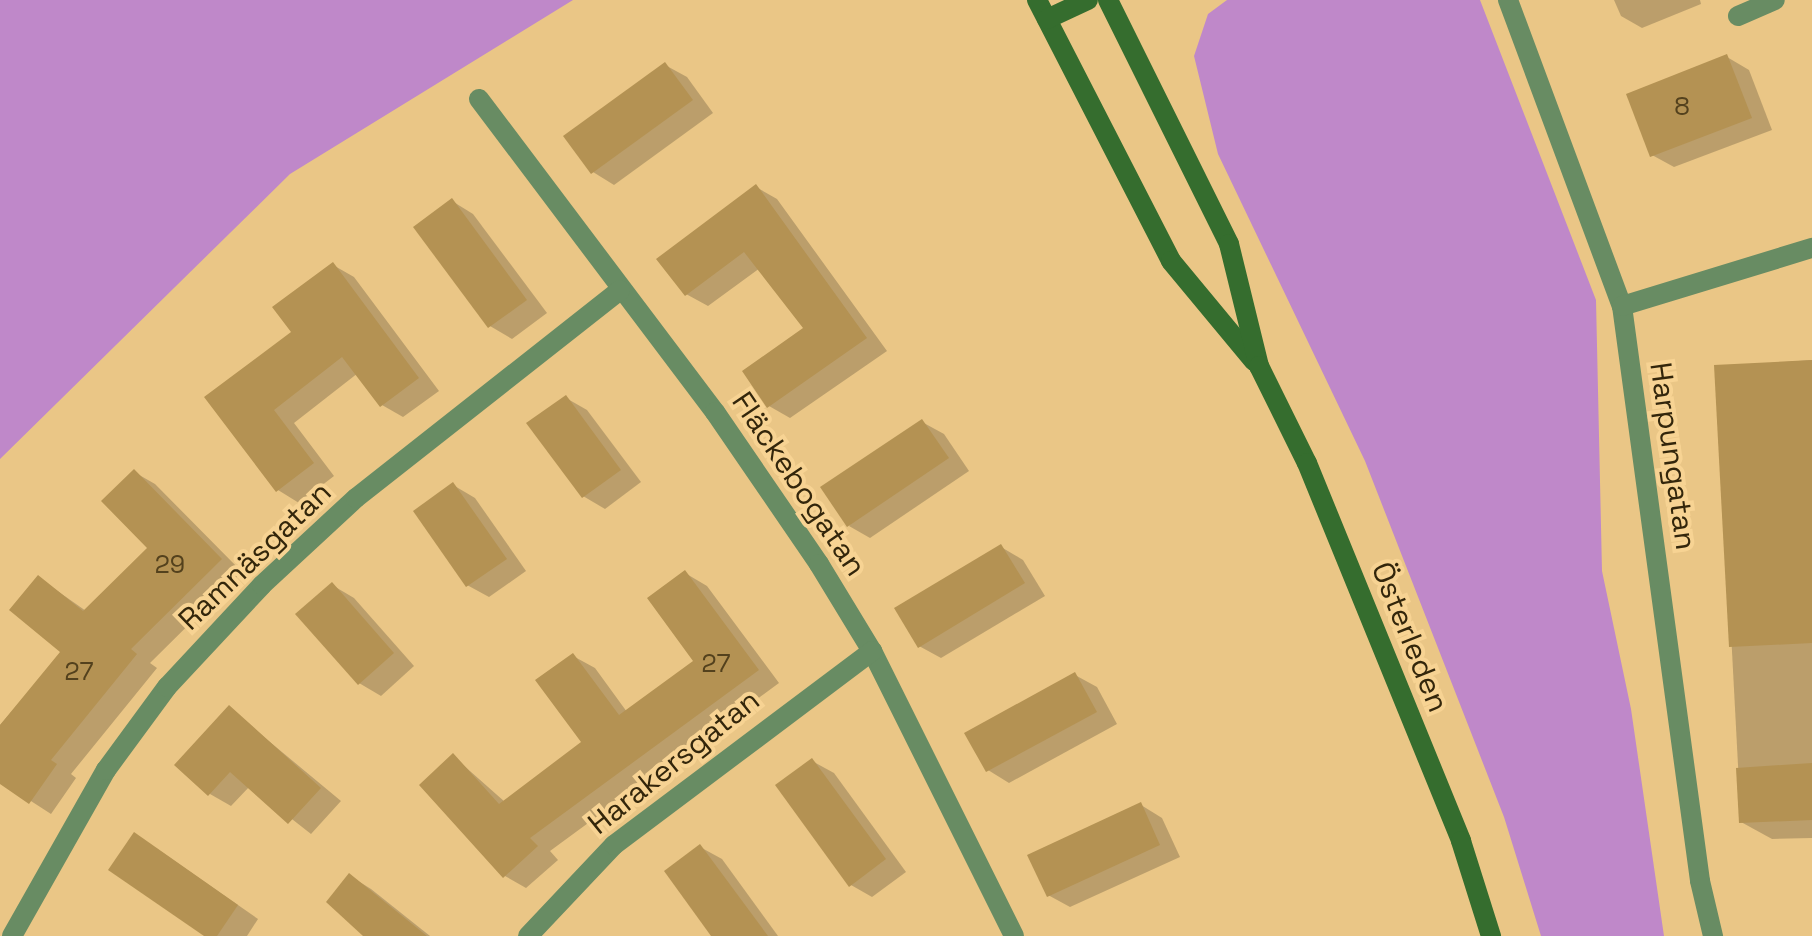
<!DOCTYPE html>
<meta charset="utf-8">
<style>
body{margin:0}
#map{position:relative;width:1812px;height:936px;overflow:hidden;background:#eac686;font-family:"Space Grotesk",sans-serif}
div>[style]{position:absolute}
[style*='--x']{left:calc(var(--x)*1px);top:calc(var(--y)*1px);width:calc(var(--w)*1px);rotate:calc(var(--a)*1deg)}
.green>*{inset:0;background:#bf88c9}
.shadow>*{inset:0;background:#0003}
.building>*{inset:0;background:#b49253}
.minor>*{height:20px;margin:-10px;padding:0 10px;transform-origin:10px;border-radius:10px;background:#688c63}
.secondary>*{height:20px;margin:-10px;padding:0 10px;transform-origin:10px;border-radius:10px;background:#356d2e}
span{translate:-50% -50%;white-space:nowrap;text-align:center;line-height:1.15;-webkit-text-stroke:8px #f7d393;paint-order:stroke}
.number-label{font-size:25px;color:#53411d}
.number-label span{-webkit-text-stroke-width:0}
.street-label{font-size:30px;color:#33260b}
</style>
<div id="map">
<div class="green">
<i style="clip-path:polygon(0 0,573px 0,290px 174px,0 459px)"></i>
<i style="clip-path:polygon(1227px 0,1480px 0,1596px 300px,1602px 571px,1631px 709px,1664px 936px,1541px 936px,1504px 817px,1365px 461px,1218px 154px,1194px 56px,1208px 14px)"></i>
</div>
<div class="shadow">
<i style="clip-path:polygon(1614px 0,1700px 0,1701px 4px,1642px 28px,1621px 16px)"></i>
<i style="clip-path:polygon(1727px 57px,1749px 70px,1772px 130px,1674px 167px,1652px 155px)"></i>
<i style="clip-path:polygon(665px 65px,687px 77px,713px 113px,614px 185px,593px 172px)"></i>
<i style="clip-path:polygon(756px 187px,777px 199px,887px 351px,790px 418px,769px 406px,806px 329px,760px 268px,708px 306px,686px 294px)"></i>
<i style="clip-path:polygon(452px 201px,473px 214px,547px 313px,512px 339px,490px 326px)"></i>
<i style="clip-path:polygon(333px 265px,354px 277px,439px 391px,403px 417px,382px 405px,358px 373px,294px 423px,334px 476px,299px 503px,278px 490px,208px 398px,294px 333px)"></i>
<i style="clip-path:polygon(1812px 360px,1812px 838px,1772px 839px,1741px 822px,1717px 367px)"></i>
<i style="clip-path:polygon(566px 398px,587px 410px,641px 482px,605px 509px,583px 496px)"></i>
<i style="clip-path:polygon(922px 422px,944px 434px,969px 471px,870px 538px,849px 526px)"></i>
<i style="clip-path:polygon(134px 472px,155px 484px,242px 572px,150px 663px,157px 668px,71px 774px,76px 778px,51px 814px,0 781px,0 725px,64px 651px,39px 578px,86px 611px,150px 548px)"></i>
<i style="clip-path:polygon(453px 485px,475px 498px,526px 571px,489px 597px,467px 585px)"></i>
<i style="clip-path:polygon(1001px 547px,1023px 560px,1045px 596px,941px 658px,919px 646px)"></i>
<i style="clip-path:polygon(685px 573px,707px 586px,779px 683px,550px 851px,558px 860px,526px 888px,505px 876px,453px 756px,505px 802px,585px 742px,573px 656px,595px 668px,627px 712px,697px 661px)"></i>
<i style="clip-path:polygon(332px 585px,354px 598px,414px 666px,381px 696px,359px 683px)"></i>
<i style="clip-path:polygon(1075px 675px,1097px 687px,1117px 724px,1009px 783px,988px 770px)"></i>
<i style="clip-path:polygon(229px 708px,341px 801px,311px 834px,250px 786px,231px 806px,210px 794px)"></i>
<i style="clip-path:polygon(812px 761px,834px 773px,906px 872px,872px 897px,851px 885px)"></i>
<i style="clip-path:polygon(1141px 805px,1162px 818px,1180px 857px,1070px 907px,1048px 895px)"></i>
<i style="clip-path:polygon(700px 847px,722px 859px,778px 936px,714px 936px)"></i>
<i style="clip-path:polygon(156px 848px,258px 919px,247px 936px,209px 936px)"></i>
<i style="clip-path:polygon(350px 876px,371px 889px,430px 936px,367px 936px)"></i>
</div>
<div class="building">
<i style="clip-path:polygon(1727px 54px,1752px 118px,1650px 157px,1626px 94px)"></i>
<i style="clip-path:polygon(665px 62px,693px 100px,591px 174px,563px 136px)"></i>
<i style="clip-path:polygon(756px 184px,867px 338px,767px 408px,742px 371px,803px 328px,744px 252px,685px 296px,656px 259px)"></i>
<i style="clip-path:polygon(452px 198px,527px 300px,488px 328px,413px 227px)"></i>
<i style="clip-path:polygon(333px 262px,419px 378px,380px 407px,342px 357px,274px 410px,314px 463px,276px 492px,204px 397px,291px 332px,272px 307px)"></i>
<i style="clip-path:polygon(1812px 360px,1812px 643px,1729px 647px,1714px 365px)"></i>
<i style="clip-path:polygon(566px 395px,621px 470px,582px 498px,526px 423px)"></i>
<i style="clip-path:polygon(922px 419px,949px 458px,847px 527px,820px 487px)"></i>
<i style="clip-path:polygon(134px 469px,222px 559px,131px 649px,137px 654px,51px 760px,57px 764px,29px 804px,0 784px,0 725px,60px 652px,9px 610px,38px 575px,83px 611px,147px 548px,101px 501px)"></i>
<i style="clip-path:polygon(453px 482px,507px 559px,466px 587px,413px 511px)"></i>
<i style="clip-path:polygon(1001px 544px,1025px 583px,918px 648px,894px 608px)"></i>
<i style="clip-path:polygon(685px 570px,759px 670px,530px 838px,538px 846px,503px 878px,419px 785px,453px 753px,499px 804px,581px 742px,535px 680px,573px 653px,619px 715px,693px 661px,647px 598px)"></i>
<i style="clip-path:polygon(332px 582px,394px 653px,358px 685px,295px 614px)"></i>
<i style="clip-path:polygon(1075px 672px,1097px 712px,986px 772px,964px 733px)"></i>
<i style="clip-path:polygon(229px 705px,321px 788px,288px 824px,230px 772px,208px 796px,174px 765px)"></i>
<i style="clip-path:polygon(812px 758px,886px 859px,849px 887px,775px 785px)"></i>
<i style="clip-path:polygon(1812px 763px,1812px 820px,1739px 823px,1736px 768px)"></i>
<i style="clip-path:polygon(1141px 802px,1160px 845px,1047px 897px,1027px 855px)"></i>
<i style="clip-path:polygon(134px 832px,238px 905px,217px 936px,204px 936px,108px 870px)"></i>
<i style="clip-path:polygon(700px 844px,768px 936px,711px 936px,664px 871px)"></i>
<i style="clip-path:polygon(349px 873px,427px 936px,363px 936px,326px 902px)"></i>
</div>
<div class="minor">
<i style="--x:1508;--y:0;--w:327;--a:69.6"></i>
<i style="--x:1622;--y:306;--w:580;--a:82.27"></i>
<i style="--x:1700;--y:881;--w:57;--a:76.7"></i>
<i style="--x:1738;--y:16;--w:40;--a:-23.4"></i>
<i style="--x:479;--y:99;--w:392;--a:53"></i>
<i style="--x:715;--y:412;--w:184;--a:55.6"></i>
<i style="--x:819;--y:564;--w:102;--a:58.7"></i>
<i style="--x:872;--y:651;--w:318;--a:63.5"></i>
<i style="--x:1622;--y:306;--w:199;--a:-17"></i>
<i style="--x:12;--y:936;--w:191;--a:-60.5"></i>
<i style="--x:106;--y:770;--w:103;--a:-53.7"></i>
<i style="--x:167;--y:687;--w:139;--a:-47"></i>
<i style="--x:262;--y:585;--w:128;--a:-42.8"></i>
<i style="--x:356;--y:498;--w:336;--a:-38.2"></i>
<i style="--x:528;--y:936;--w:125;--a:-46.6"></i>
<i style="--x:614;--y:845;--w:323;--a:-36.9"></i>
</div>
<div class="secondary">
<i style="--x:1037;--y:0;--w:293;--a:62.8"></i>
<i style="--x:1171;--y:261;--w:130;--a:50.3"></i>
<i style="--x:1108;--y:0;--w:272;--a:63.6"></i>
<i style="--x:1229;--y:244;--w:126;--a:76.2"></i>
<i style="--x:1259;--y:366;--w:108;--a:63.7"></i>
<i style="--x:1307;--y:463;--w:408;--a:67.8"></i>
<i style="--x:1461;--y:841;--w:100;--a:72.5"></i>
<i style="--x:1047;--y:19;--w:45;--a:-24.9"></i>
</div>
<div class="number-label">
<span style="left:1682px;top:106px">8</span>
<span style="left:170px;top:564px">29</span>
<span style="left:716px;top:663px">27</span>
<span style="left:79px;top:671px">27</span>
</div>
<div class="street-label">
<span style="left:1673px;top:456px;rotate:82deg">Harpungatan</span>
<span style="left:799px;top:484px;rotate:56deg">Fläckebogatan</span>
<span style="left:255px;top:556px;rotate:-44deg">Ramnäsgatan</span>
<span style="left:1410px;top:637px;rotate:68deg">Österleden</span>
<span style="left:674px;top:762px;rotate:-39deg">Harakersgatan</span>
</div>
</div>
